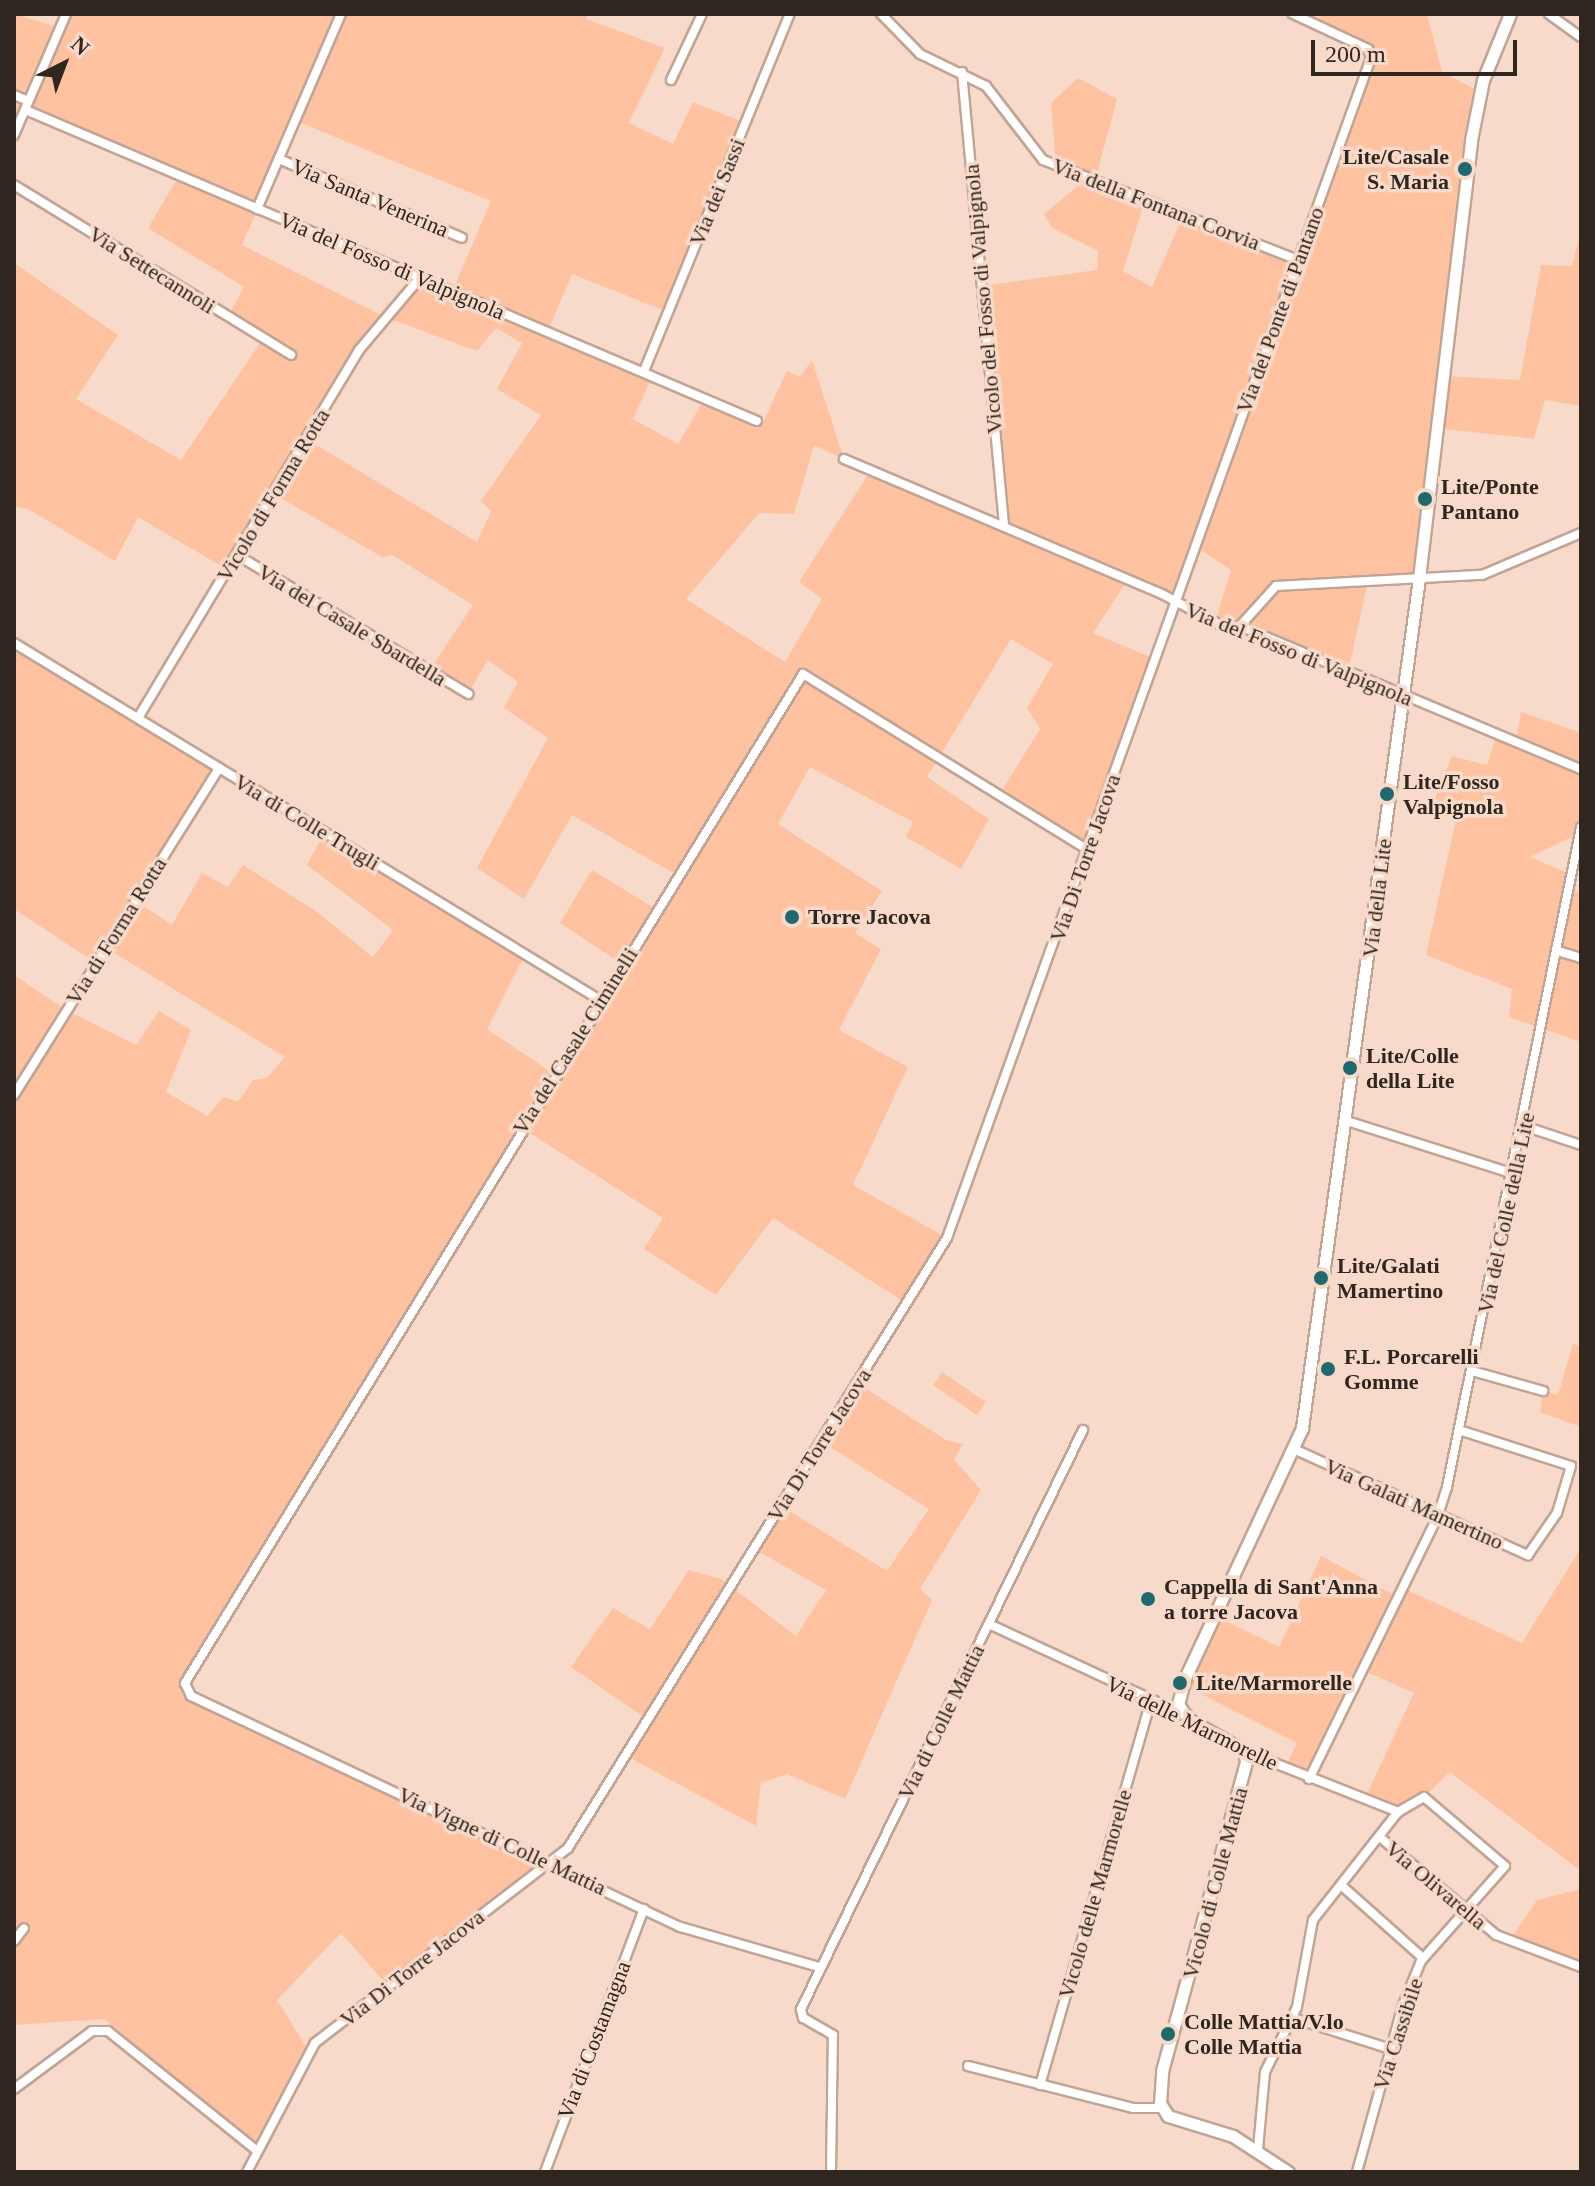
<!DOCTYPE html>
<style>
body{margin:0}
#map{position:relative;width:1595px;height:2186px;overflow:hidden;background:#f7dac9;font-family:"Times New Roman",serif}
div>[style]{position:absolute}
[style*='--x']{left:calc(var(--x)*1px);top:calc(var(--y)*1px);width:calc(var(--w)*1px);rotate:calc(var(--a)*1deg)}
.green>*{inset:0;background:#fec2a0}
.roads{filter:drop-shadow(2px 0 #c0a495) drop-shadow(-2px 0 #c0a495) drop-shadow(0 2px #c0a495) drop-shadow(0 -2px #c0a495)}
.street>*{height:8px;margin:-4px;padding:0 4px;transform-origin:4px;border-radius:4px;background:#fff}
.secondary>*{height:11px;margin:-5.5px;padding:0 5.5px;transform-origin:5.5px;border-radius:5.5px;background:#fff}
.dots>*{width:22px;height:22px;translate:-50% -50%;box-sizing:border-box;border:4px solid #f7dac9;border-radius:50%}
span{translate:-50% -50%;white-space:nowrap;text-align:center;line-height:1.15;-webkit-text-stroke:7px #f7dac9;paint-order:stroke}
.poi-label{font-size:22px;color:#302620;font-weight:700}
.right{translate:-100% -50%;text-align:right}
.left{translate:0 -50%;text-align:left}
.street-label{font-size:22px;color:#302620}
.frame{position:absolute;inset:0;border:16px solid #302620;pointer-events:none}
.north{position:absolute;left:24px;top:24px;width:80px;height:80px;-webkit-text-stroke:6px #f7dac9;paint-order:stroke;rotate:42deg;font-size:22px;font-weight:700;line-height:32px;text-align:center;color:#302620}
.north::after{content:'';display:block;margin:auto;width:28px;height:36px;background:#302620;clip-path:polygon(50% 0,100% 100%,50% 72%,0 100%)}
.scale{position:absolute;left:1311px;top:40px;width:206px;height:36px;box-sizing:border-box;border:4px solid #302620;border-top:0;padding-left:10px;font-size:24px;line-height:28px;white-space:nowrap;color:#302620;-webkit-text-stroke:6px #f7dac9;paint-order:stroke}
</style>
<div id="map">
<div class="green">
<i style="clip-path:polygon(evenodd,14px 14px,57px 27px,66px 14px,588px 14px,586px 19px,665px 48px,629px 123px,673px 144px,693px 102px,745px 123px,668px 312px,572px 274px,548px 331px,653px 375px,633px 419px,678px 444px,705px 398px,762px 424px,787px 371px,800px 377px,812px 360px,844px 459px,814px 445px,794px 514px,759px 513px,686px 599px,785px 662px,822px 599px,799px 582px,871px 470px,1003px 525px,982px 286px,1097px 270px,1098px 251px,1052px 228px,1044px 214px,1080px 184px,1078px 174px,1056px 166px,1051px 103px,1078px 78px,1117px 99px,1095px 181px,1145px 200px,1123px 271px,1152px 287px,1184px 214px,1299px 260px,1371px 52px,1318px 25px,1320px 14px,1427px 14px,1442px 72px,1480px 92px,1443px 376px,1520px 380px,1541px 265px,1572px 266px,1581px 231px,1581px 406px,1545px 400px,1534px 439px,1436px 428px,1419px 578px,1368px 581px,1348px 672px,1240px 626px,1215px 623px,1231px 570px,1195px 546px,1174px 604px,1128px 579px,1093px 633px,1155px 659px,1088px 850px,999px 795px,1040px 729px,1027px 708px,1053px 664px,1011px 639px,927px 777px,989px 819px,961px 869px,906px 837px,913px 822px,810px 767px,778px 824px,882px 891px,855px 933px,881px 949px,839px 1030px,908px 1067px,853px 1185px,947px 1238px,906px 1303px,773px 1218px,716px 1295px,644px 1249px,663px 1218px,522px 1128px,187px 1678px,191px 1696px,551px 1864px,388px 1986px,341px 1933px,277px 2000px,307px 2048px,258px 2146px,104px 2019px,14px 2025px,14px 975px,66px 1010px,136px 1045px,159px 1011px,191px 1030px,166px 1092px,207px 1116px,224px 1097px,238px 1102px,253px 1080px,267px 1078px,285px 1057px,106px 948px,96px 963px,14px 909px,14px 643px,219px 768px,136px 901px,172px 925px,202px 873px,228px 887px,243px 865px,317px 912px,373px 957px,393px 930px,307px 865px,324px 833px,525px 955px,487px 1029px,554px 1074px,622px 964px,560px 923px,592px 870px,656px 909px,677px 875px,572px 815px,524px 899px,477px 868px,548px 738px,504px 708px,518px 682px,488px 660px,468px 694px,429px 671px,473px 605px,392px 555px,382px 557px,274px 494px,228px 570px,138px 517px,115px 561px,28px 509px,14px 506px,14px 263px,118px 335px,76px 399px,181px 460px,263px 339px,228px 317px,244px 287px,148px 228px,179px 176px,28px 111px,14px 135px,14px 14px,296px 121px,491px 201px,452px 292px,419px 279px,385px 317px,242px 245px,296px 121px,14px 14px,385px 317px,477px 351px,496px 328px,522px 343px,497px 389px,541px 415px,481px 501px,491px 511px,477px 542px,318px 446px,303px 445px,385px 317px)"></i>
<i style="clip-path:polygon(1521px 712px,1581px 733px,1580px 833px,1530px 857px,1572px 875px,1570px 889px,1581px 893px,1581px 1042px,1509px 1017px,1512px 989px,1426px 955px,1456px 820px,1430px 810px,1452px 756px,1487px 765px,1497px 734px,1516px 741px)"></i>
<i style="clip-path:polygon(1573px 1344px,1581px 1346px,1581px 1427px,1540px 1412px,1543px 1391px,1558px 1395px)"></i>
<i style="clip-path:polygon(942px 1372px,986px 1402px,977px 1415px,933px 1385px)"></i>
<i style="clip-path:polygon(857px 1383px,946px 1440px,963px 1444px,954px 1460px,981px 1490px,920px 1589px,932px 1600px,845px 1799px,787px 1774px,761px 1783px,756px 1826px,632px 1759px,648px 1720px,571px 1667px,613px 1608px,650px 1629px,689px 1570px,721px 1579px,796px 1636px,826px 1590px,754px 1549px,788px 1510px,887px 1571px,929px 1509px,821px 1441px)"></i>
<i style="clip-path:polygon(1581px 1548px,1581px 1871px,1450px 1772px,1424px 1797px,1398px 1812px,1365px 1798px,1414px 1693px,1362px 1670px,1309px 1779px,1285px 1768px,1297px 1743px,1180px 1683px,1215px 1616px,1279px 1647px,1321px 1556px,1398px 1597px,1403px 1588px,1522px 1643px)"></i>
<i style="clip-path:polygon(1581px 1889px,1581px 1967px,1510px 1940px,1537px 1900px)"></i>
</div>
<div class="roads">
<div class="street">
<i style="--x:881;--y:14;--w:56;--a:45.7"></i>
<i style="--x:920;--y:54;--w:73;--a:25.9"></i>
<i style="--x:986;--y:86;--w:93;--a:52.4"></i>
<i style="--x:1043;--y:160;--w:274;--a:21.4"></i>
<i style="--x:1549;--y:14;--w:39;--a:36"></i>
<i style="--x:962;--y:72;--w:456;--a:84.7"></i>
<i style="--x:671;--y:80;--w:73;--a:-64.8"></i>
<i style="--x:14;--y:95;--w:15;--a:23"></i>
<i style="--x:28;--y:111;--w:792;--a:23.04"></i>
<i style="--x:14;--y:135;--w:132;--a:-66.7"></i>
<i style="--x:279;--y:159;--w:199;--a:23.3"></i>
<i style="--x:14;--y:185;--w:325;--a:31.5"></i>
<i style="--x:257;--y:209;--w:212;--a:-66.7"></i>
<i style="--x:644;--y:371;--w:386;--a:-67.8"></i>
<i style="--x:844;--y:459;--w:345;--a:23"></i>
<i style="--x:1162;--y:594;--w:72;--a:28"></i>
<i style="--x:1226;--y:628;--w:14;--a:-8"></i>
<i style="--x:1240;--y:626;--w:370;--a:22.8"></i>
<i style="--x:237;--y:555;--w:270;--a:31"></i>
<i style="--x:1240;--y:626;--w:54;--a:-48"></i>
<i style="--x:1276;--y:586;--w:206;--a:-3.1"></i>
<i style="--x:1482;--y:575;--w:108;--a:-23"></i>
<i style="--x:14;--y:643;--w:686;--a:31.35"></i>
<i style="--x:138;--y:718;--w:429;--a:-59"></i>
<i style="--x:359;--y:350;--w:93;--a:-49.8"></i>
<i style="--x:1558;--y:951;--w:24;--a:17"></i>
<i style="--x:14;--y:1095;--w:386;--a:-57.9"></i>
<i style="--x:1347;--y:1121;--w:175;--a:17.6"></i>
<i style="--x:1524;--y:1126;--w:60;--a:18.4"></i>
<i style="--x:1472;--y:1371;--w:74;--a:15.7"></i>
<i style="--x:1296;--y:1450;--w:255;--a:24.4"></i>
<i style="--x:1528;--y:1555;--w:51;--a:-55.4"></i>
<i style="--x:1557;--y:1513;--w:49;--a:-73.4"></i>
<i style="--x:1571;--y:1466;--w:118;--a:-162.2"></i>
<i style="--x:989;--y:1624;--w:212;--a:24.9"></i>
<i style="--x:1244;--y:1751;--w:166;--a:21.6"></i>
<i style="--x:1309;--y:1779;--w:291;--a:-63.9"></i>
<i style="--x:1437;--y:1518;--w:33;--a:-72"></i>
<i style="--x:1447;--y:1487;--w:673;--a:-78.52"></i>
<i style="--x:1381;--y:1838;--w:150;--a:40.1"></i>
<i style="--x:1496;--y:1935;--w:91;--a:20.6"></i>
<i style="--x:1341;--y:1885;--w:110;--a:41.7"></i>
<i style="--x:14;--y:1941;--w:16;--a:-52"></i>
<i style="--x:819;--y:1967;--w:145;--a:-163.9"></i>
<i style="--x:680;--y:1927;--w:541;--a:-154.71"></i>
<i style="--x:191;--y:1696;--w:14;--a:-115"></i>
<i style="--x:185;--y:1683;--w:1183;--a:-58.51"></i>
<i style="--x:803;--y:674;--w:335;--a:31.7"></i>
<i style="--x:1293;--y:2018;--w:103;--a:17.6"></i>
<i style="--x:968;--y:2066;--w:170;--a:14.3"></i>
<i style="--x:1133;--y:2108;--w:28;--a:0"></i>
<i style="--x:1040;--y:2085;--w:398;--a:-73.9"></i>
<i style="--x:14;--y:2089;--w:97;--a:-36.6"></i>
<i style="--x:92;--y:2031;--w:16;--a:0"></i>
<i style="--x:108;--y:2031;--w:191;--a:38.8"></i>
<i style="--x:1258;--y:2149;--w:77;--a:-84.8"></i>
<i style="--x:1265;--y:2072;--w:72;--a:-63.8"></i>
<i style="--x:1297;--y:2007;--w:88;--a:-79.6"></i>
<i style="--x:1313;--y:1920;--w:137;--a:-51.8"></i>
<i style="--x:1398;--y:1812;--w:30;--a:-30"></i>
<i style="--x:1424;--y:1797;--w:106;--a:40.4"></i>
<i style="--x:1505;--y:1866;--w:127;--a:131.5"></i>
<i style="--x:1421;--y:1961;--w:48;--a:112.2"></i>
<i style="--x:1403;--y:2005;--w:173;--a:105.4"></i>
<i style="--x:247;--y:2172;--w:146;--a:-62.2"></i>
<i style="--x:315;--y:2043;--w:319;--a:-37.6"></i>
<i style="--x:568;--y:1848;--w:718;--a:-58.15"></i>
<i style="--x:947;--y:1238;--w:1254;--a:-70.24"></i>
<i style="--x:1371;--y:58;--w:9;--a:-108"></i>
<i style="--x:1368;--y:49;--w:83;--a:-155"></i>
<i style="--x:545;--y:2172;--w:281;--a:-69.4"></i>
<i style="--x:831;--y:2172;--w:137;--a:-89.2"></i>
<i style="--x:833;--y:2035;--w:34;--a:-150"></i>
<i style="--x:803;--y:2018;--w:9;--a:-103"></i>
<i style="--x:801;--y:2009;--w:644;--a:-64.03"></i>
</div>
<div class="secondary">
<i style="--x:1288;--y:2172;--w:66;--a:-146.8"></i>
<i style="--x:1233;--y:2136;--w:68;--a:-162.9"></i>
<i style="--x:1168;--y:2116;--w:15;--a:-122"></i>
<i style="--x:1160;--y:2103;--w:32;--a:-86"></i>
<i style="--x:1162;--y:2071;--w:321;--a:-74.8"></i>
<i style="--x:1246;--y:1761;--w:10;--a:-101"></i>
<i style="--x:1244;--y:1751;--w:64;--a:-150.3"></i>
<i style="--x:1188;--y:1719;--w:18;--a:-124"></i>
<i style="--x:1178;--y:1704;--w:27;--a:-75"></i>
<i style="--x:1185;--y:1678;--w:276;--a:-64.9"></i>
<i style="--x:1302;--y:1428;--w:858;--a:-82.16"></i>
<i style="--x:1419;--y:578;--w:441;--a:-83.2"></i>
<i style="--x:1471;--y:140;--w:61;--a:-78.7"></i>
<i style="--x:1483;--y:80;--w:71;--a:-67.8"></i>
</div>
</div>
<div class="dots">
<i style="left:1465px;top:169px;background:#1e6a6f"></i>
<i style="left:1425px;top:499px;background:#1e6a6f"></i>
<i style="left:1387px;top:794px;background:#1e6a6f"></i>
<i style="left:792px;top:917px;background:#1e6a6f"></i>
<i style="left:1350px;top:1068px;background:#1e6a6f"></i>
<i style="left:1321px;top:1278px;background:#1e6a6f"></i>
<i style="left:1328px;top:1369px;background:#1e6a6f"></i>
<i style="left:1148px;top:1599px;background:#1e6a6f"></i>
<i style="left:1180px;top:1683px;background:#1e6a6f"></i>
<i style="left:1168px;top:2034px;background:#1e6a6f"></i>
</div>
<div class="poi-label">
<span class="right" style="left:1449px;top:169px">Lite/Casale<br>S. Maria</span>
<span class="left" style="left:1441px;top:499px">Lite/Ponte<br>Pantano</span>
<span class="left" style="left:1403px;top:794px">Lite/Fosso<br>Valpignola</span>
<span class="left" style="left:808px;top:917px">Torre Jacova</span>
<span class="left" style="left:1366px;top:1068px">Lite/Colle<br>della Lite</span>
<span class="left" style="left:1337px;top:1278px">Lite/Galati<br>Mamertino</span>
<span class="left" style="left:1344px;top:1369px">F.L. Porcarelli<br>Gomme</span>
<span class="left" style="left:1164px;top:1599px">Cappella di Sant'Anna<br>a torre Jacova</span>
<span class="left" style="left:1196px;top:1683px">Lite/Marmorelle</span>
<span class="left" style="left:1184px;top:2034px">Colle Mattia/V.lo<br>Colle Mattia</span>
</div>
<div class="street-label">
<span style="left:717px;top:192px;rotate:-68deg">Via dei Sassi</span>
<span style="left:370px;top:198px;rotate:23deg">Via Santa Venerina</span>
<span style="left:1156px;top:204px;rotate:21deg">Via della Fontana Corvia</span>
<span style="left:392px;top:266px;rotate:23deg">Via del Fosso di Valpignola</span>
<span style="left:152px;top:270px;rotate:32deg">Via Settecannoli</span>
<span style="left:983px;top:299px;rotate:-95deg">Vicolo del Fosso di Valpignola</span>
<span style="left:1280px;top:310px;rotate:-70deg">Via del Ponte di Pantano</span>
<span style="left:273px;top:495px;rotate:-59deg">Vicolo di Forma Rotta</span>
<span style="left:352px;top:625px;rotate:31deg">Via del Casale Sbardella</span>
<span style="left:1299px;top:654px;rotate:22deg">Via del Fosso di Valpignola</span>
<span style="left:307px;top:822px;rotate:31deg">Via di Colle Trugli</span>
<span style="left:1085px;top:858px;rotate:-71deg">Via Di Torre Jacova</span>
<span style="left:1377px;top:898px;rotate:-83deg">Via della Lite</span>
<span style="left:116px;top:931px;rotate:-58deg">Via di Forma Rotta</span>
<span style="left:575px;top:1041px;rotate:-58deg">Via del Casale Ciminelli</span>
<span style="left:1506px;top:1213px;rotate:-78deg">Via del Colle della Lite</span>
<span style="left:819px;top:1445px;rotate:-58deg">Via Di Torre Jacova</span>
<span style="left:1414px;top:1504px;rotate:24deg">Via Galati Mamertino</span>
<span style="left:941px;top:1722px;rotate:-64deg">Via di Colle Mattia</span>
<span style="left:1192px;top:1723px;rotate:26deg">Via delle Marmorelle</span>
<span style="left:502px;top:1841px;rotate:25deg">Via Vigne di Colle Mattia</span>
<span style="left:1215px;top:1883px;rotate:-75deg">Vicolo di Colle Mattia</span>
<span style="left:1436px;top:1885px;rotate:40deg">Via Olivarella</span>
<span style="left:1095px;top:1894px;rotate:-74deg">Vicolo delle Marmorelle</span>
<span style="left:412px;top:1968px;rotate:-38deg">Via Di Torre Jacova</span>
<span style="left:1398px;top:2034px;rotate:-72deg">Via Cassibile</span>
<span style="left:594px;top:2040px;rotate:-69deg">Via di Costamagna</span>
</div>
<div class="frame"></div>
<div class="north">N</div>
<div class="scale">200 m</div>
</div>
